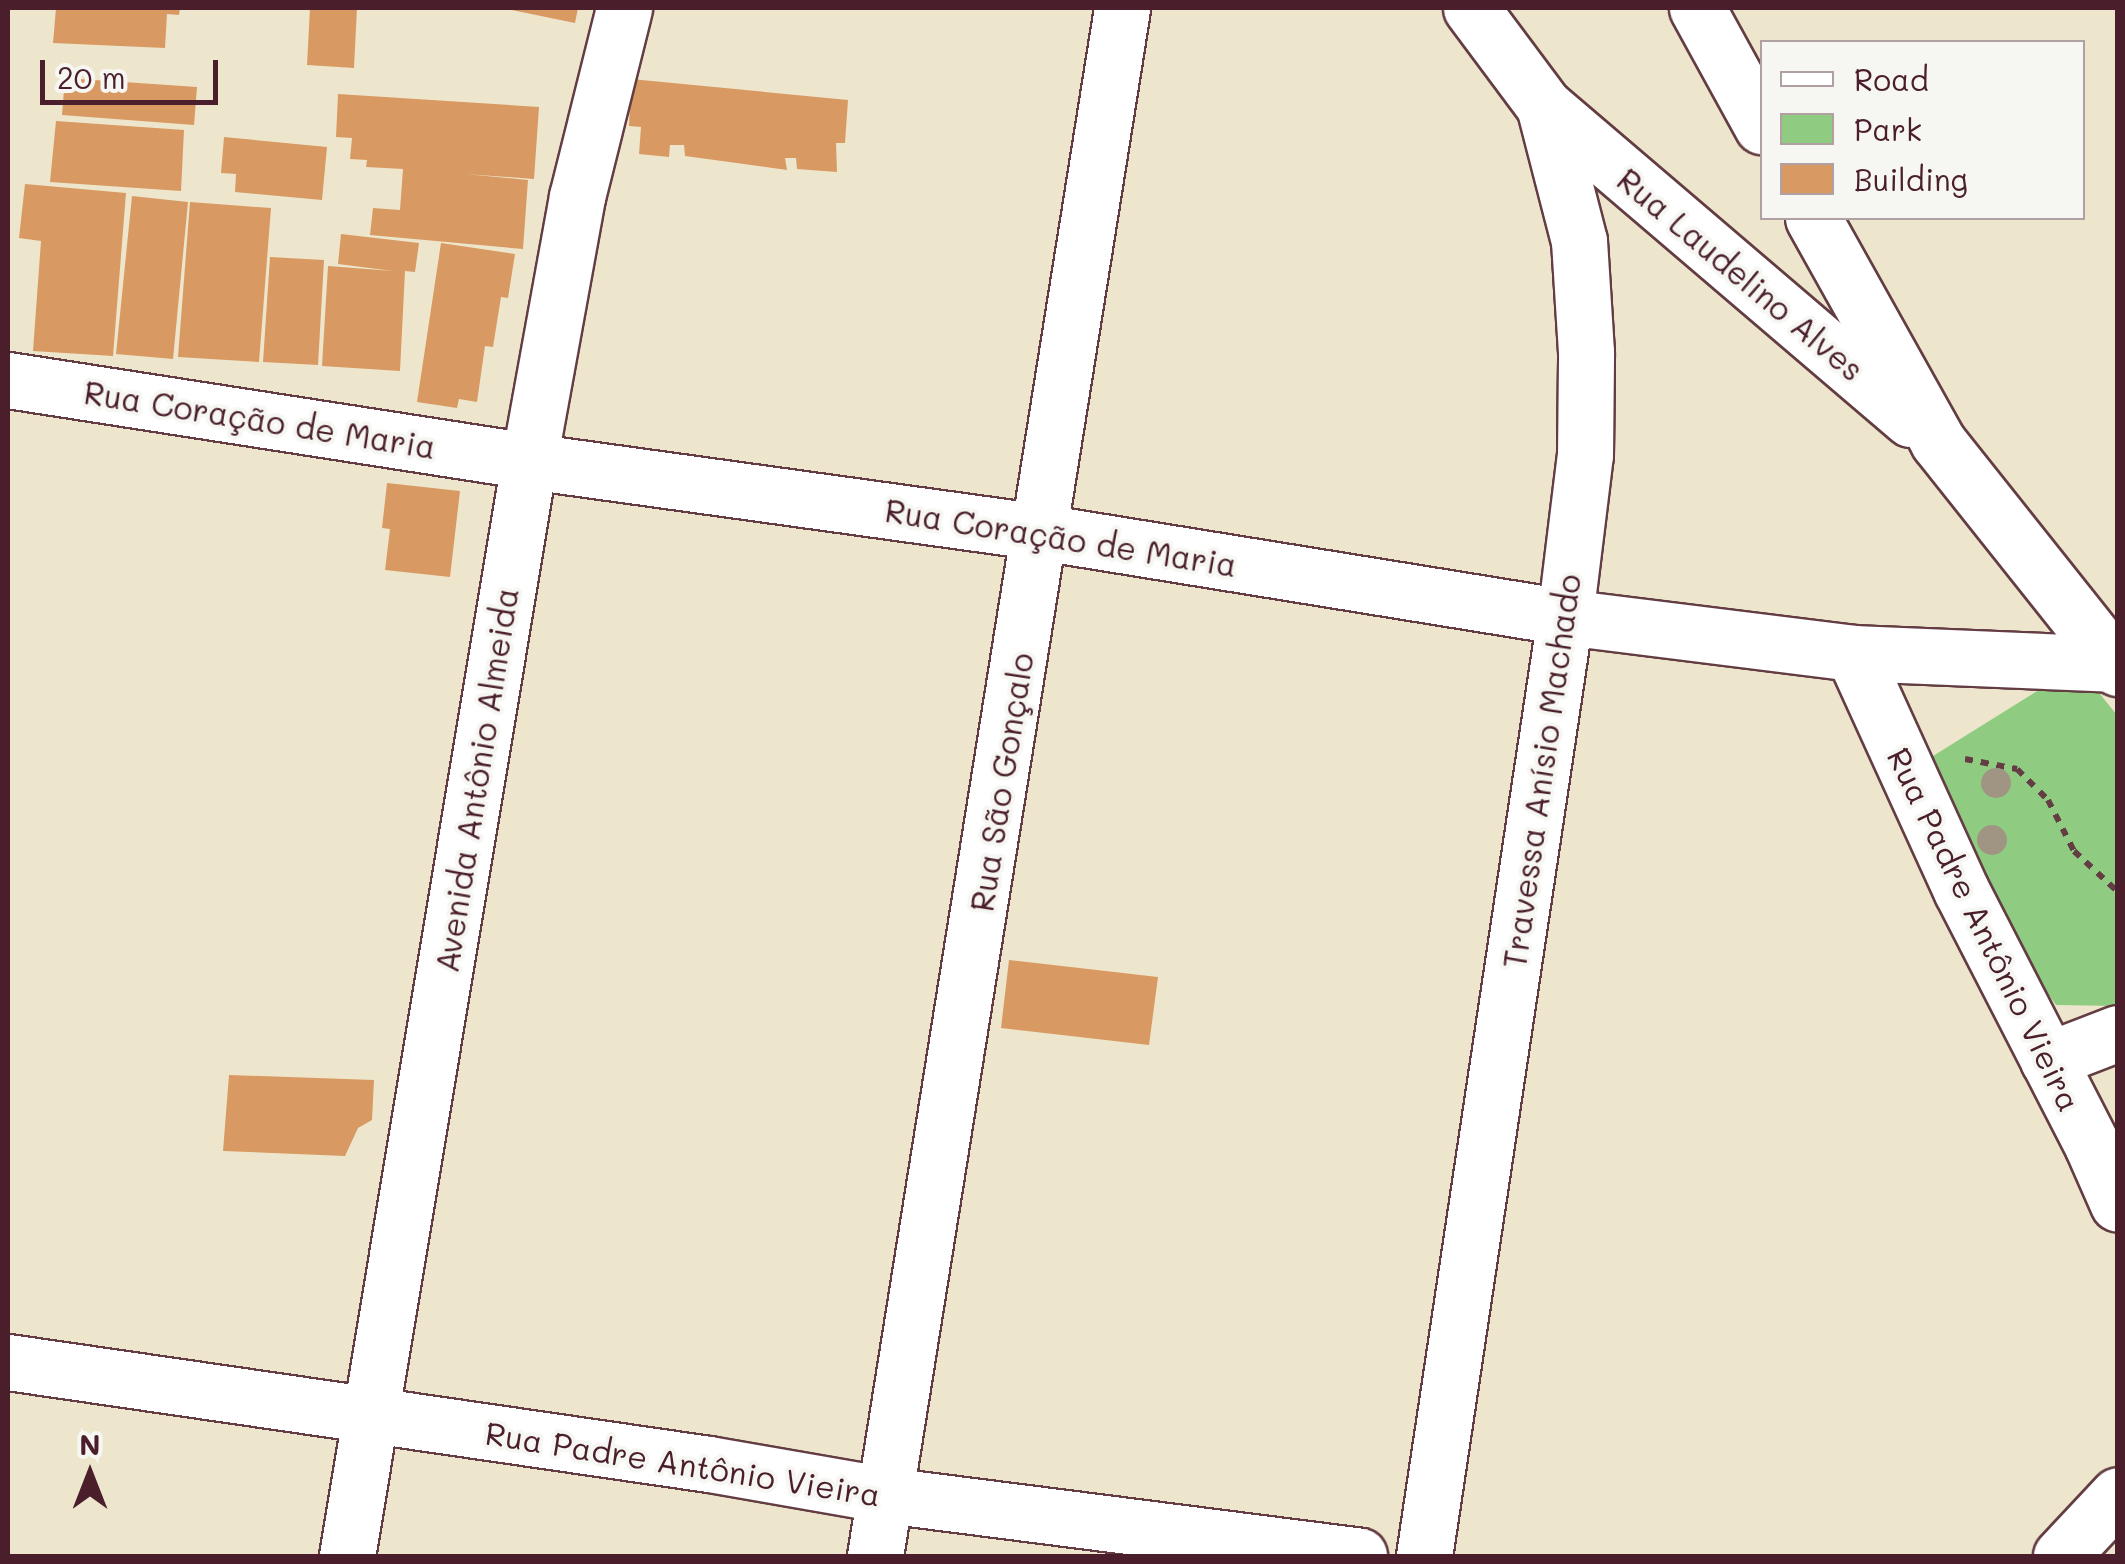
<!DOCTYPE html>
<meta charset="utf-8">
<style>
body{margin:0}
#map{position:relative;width:2125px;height:1564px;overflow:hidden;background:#eee6cc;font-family:Mali,sans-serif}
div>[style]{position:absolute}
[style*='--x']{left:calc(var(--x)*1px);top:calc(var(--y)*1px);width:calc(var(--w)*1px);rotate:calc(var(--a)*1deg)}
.green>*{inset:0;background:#8fcc82}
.building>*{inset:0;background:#d89a62}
.path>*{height:6px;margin-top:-3px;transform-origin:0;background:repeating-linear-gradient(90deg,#633d43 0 8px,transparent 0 16px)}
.roads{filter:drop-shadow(2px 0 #633d43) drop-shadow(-2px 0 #633d43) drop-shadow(0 2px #633d43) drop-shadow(0 -2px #633d43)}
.minor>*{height:55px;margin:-27.5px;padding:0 27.5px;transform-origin:27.5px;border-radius:27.5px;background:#fff}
.trees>*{width:30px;height:30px;margin:-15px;border-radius:50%;background:#9f9582}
span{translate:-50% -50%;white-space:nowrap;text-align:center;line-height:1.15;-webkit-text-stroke:8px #f6f6f2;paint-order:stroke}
.street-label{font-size:32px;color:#4a1f2b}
.frame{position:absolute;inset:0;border:10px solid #4a1f2b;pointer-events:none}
.legend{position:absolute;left:1760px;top:40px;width:325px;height:180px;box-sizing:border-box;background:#f6f6f2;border:2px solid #b1a0a2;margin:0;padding:12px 18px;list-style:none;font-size:30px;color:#4a1f2b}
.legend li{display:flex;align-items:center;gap:20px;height:50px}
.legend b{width:50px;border:2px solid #b1a0a2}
.north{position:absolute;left:40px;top:1424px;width:100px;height:100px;-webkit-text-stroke:8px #f6f6f2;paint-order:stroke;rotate:0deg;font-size:28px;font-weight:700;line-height:40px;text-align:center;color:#4a1f2b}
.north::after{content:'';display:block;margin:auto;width:35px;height:45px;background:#4a1f2b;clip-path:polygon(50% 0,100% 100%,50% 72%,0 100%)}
.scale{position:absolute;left:40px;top:60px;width:178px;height:45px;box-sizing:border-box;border:5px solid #4a1f2b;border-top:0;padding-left:12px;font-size:30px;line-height:35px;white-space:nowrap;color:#4a1f2b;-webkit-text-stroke:8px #f6f6f2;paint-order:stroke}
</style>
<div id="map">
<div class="green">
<i style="clip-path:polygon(2058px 678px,2087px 678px,2117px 715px,2117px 1006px,2056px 1005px,2019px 955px,1933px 756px)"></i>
</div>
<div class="building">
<i style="clip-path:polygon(56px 8px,180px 8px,179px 15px,167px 14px,165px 48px,53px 43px)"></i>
<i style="clip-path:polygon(310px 8px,357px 8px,354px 68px,307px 65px)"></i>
<i style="clip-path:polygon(502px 8px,578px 8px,575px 23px)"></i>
<i style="clip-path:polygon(65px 78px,197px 87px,194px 125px,62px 115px)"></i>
<i style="clip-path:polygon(631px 79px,848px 100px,845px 143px,836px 143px,837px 172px,797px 169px,796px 158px,785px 158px,787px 170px,685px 156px,684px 145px,670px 145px,669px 157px,639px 154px,641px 127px,629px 126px)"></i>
<i style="clip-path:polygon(338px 94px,539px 107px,534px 179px,465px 174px,528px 180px,523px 249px,370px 235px,373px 208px,400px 210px,403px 169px,366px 167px,367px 160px,350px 159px,352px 138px,336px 137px)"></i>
<i style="clip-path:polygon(56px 121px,184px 130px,181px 191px,50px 182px)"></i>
<i style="clip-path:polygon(224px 137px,327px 147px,322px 200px,235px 192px,236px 174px,221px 173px)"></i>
<i style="clip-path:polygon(25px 184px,126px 193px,113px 356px,33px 351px,41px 241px,19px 238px)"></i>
<i style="clip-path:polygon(132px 196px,188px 202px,173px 359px,116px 354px)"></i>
<i style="clip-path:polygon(190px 202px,271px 208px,259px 362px,178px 357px)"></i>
<i style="clip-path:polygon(341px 234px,419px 243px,415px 272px,405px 271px,400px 371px,322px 366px,328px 266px,393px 271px,338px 264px)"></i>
<i style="clip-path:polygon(441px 243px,515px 254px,508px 298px,501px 297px,493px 347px,485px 346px,477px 402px,459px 399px,457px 408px,417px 402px)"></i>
<i style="clip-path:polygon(270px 257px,324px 260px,318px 365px,263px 362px)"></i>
<i style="clip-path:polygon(387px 483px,460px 491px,450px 577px,385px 570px,390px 529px,382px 528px)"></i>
<i style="clip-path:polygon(1009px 960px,1158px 977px,1149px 1045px,1001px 1028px)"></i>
<i style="clip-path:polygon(229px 1075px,374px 1080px,372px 1120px,358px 1128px,345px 1156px,223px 1151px)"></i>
</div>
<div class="path">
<i style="--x:1965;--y:759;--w:53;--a:10.9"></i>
<i style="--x:2017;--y:769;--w:44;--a:45"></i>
<i style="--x:2048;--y:800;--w:57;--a:63"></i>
<i style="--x:2074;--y:851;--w:60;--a:43"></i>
</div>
<div class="roads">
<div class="minor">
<i style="--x:1697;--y:8;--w:135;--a:61.2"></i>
<i style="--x:1544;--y:106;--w:482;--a:40.5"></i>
<i style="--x:1813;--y:218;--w:257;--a:60.8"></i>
<i style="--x:1938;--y:442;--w:289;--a:51.5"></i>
<i style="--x:8;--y:380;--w:527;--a:8.84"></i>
<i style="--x:529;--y:461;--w:517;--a:7.89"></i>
<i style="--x:1041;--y:532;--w:531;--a:9.21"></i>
<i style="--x:1565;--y:617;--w:290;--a:7.1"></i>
<i style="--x:1853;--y:653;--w:265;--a:2.4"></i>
<i style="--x:1853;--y:653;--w:260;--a:65.5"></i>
<i style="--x:1961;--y:890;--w:287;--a:62.8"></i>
<i style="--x:2092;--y:1145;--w:64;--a:66.2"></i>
<i style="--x:2048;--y:1060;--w:75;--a:-21.1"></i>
<i style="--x:8;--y:1362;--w:708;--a:8.28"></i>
<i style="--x:709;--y:1464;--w:180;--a:9.9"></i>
<i style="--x:886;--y:1495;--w:477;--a:7.3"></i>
<i style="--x:347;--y:1556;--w:1110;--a:-80.56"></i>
<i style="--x:529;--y:461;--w:268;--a:-79.7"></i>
<i style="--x:577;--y:197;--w:195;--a:-76"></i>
<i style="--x:875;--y:1556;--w:1568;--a:-80.93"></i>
<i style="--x:1424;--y:1556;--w:950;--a:-81.46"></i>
<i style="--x:1565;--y:617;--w:163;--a:-83"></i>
<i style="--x:1585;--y:455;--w:103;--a:-89.4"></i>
<i style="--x:1586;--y:352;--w:111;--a:-93.6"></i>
<i style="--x:1579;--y:241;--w:139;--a:-104.5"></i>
<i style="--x:1544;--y:106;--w:122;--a:-126.7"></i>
<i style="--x:2061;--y:1556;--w:83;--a:-46.9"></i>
</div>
</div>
<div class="trees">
<i style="left:1996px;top:783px"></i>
<i style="left:1992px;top:840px"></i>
</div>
<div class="street-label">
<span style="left:1741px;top:274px;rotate:40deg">Rua Laudelino Alves</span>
<span style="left:260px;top:419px;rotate:9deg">Rua Coração de Maria</span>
<span style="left:1061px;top:537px;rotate:9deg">Rua Coração de Maria</span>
<span style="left:1541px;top:771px;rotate:-82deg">Travessa Anísio Machado</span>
<span style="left:476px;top:780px;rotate:-81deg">Avenida Antônio Almeida</span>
<span style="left:1001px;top:782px;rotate:-81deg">Rua São Gonçalo</span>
<span style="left:1985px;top:929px;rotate:64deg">Rua Padre Antônio Vieira</span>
<span style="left:683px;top:1463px;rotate:9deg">Rua Padre Antônio Vieira</span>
</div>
<div class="frame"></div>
<ul class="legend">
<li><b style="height:12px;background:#fff"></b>Road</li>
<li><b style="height:28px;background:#8fcc82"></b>Park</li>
<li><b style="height:28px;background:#d89a62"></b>Building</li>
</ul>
<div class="north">N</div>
<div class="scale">20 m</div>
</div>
